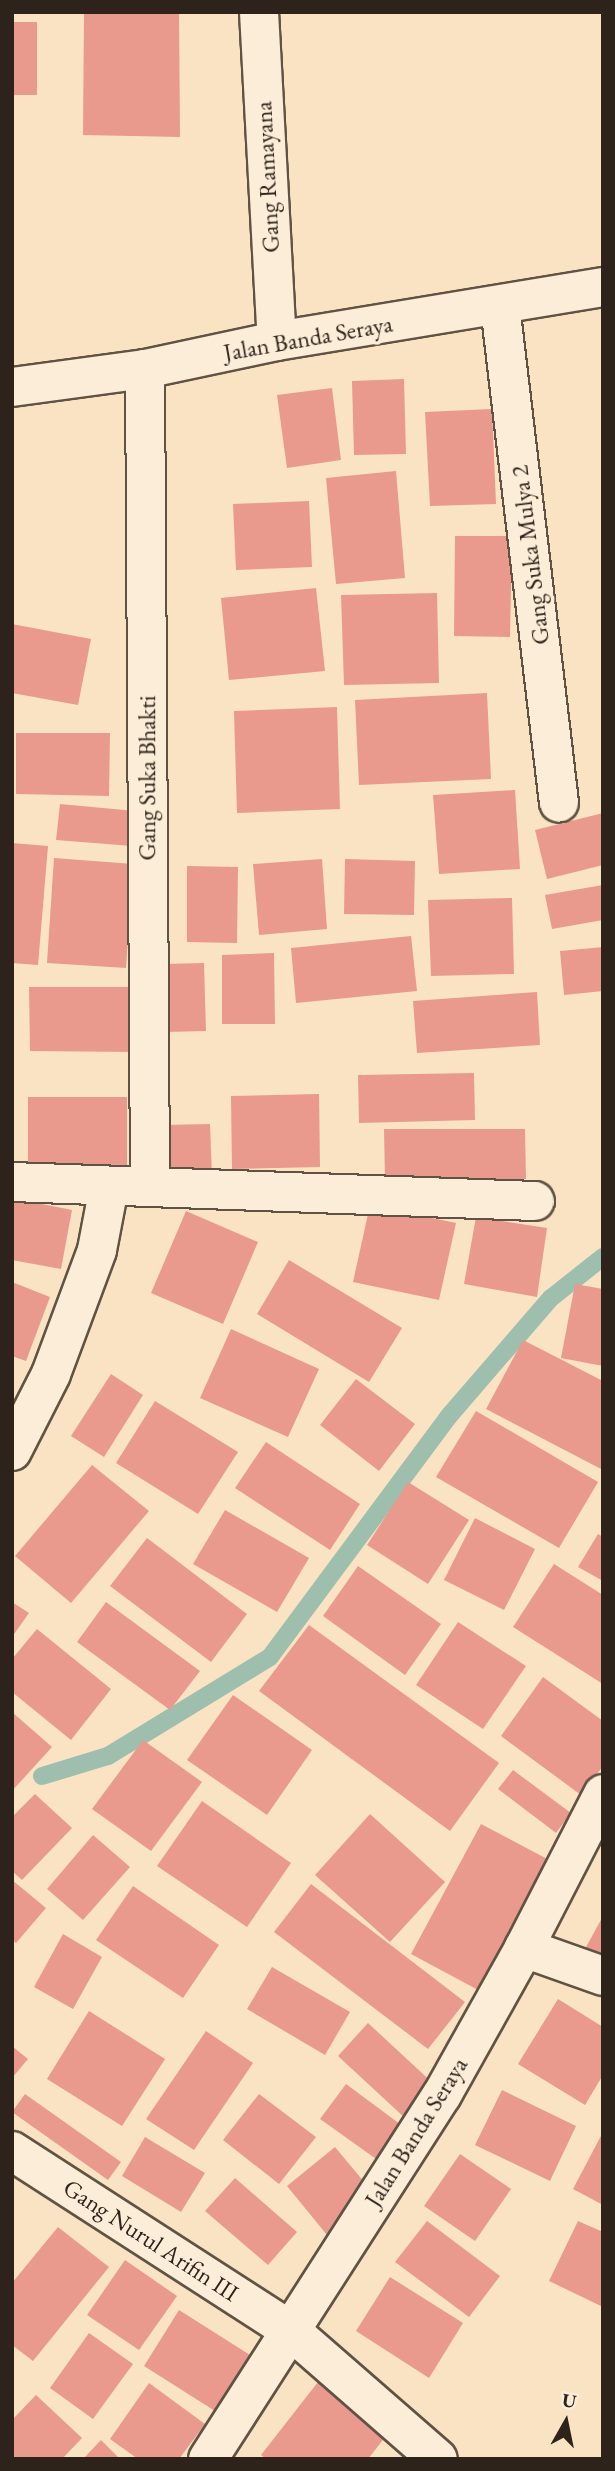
<!DOCTYPE html>
<style>
body{margin:0}
#map{position:relative;width:615px;height:2471px;overflow:hidden;background:#fae3c3;font-family:"EB Garamond",serif}
div>[style]{position:absolute}
[style*='--x']{left:calc(var(--x)*1px);top:calc(var(--y)*1px);width:calc(var(--w)*1px);rotate:calc(var(--a)*1deg)}
.stream>*{height:18px;margin:-9px;padding:0 9px;transform-origin:9px;border-radius:9px;background:#9fbfae}
.building>*{inset:0;background:#ea998d}
.roads{filter:drop-shadow(2px 0 #605344) drop-shadow(-2px 0 #605344) drop-shadow(0 2px #605344) drop-shadow(0 -2px #605344)}
.street>*{height:38px;margin:-19px;padding:0 19px;transform-origin:19px;border-radius:19px;background:#fcedd8}
.secondary>*{height:38px;margin:-19px;padding:0 19px;transform-origin:19px;border-radius:19px;background:#fcedd8}
span{translate:-50% -50%;white-space:nowrap;text-align:center;line-height:1.15;-webkit-text-stroke:7px #fcedd8;paint-order:stroke}
.street-label{font-size:24px;color:#2d231a}
.frame{position:absolute;inset:0;border:14px solid #2d231a;pointer-events:none}
.north{position:absolute;left:531px;top:2387px;width:70px;height:70px;-webkit-text-stroke:5px #fcedd8;paint-order:stroke;rotate:9deg;font-size:19px;font-weight:700;line-height:28px;text-align:center;color:#2d231a}
.north::after{content:'';display:block;margin:auto;width:24px;height:32px;background:#2d231a;clip-path:polygon(50% 0,100% 100%,50% 72%,0 100%)}
</style>
<div id="map">
<div class="stream">
<i style="--x:42;--y:1776;--w:69;--a:-16.9"></i>
<i style="--x:108;--y:1756;--w:190;--a:-31.4"></i>
<i style="--x:270;--y:1657;--w:300;--a:-53.4"></i>
<i style="--x:449;--y:1416;--w:156;--a:-49.2"></i>
<i style="--x:551;--y:1298;--w:66;--a:-38.3"></i>
</div>
<div class="building">
<i style="clip-path:polygon(84px 12px,179px 12px,180px 137px,83px 135px)"></i>
<i style="clip-path:polygon(12px 22px,37px 22px,37px 95px,12px 95px)"></i>
<i style="clip-path:polygon(404px 379px,406px 454px,354px 455px,352px 381px)"></i>
<i style="clip-path:polygon(332px 388px,341px 460px,287px 468px,277px 395px)"></i>
<i style="clip-path:polygon(492px 409px,496px 504px,430px 506px,425px 412px)"></i>
<i style="clip-path:polygon(396px 471px,405px 578px,336px 584px,326px 478px)"></i>
<i style="clip-path:polygon(309px 501px,312px 567px,236px 570px,233px 504px)"></i>
<i style="clip-path:polygon(455px 536px,512px 536px,510px 637px,454px 636px)"></i>
<i style="clip-path:polygon(316px 588px,325px 671px,229px 680px,221px 598px)"></i>
<i style="clip-path:polygon(437px 593px,439px 683px,344px 685px,341px 595px)"></i>
<i style="clip-path:polygon(12px 624px,91px 639px,78px 705px,12px 693px)"></i>
<i style="clip-path:polygon(487px 693px,491px 779px,359px 785px,355px 700px)"></i>
<i style="clip-path:polygon(337px 707px,340px 809px,237px 813px,234px 711px)"></i>
<i style="clip-path:polygon(16px 733px,110px 733px,109px 796px,16px 794px)"></i>
<i style="clip-path:polygon(515px 790px,520px 869px,439px 874px,433px 795px)"></i>
<i style="clip-path:polygon(60px 804px,135px 811px,132px 846px,56px 840px)"></i>
<i style="clip-path:polygon(603px 813px,603px 865px,547px 879px,535px 830px)"></i>
<i style="clip-path:polygon(12px 843px,48px 846px,38px 965px,12px 963px)"></i>
<i style="clip-path:polygon(54px 858px,133px 864px,126px 968px,47px 963px)"></i>
<i style="clip-path:polygon(322px 859px,327px 929px,259px 935px,253px 864px)"></i>
<i style="clip-path:polygon(345px 859px,415px 861px,414px 915px,344px 914px)"></i>
<i style="clip-path:polygon(187px 866px,238px 867px,237px 943px,187px 942px)"></i>
<i style="clip-path:polygon(603px 885px,603px 920px,552px 929px,545px 895px)"></i>
<i style="clip-path:polygon(512px 898px,514px 974px,431px 976px,428px 900px)"></i>
<i style="clip-path:polygon(411px 936px,417px 991px,296px 1003px,291px 948px)"></i>
<i style="clip-path:polygon(603px 947px,603px 991px,564px 995px,560px 951px)"></i>
<i style="clip-path:polygon(274px 953px,275px 1024px,222px 1024px,222px 955px)"></i>
<i style="clip-path:polygon(204px 963px,206px 1031px,166px 1032px,164px 964px)"></i>
<i style="clip-path:polygon(29px 987px,134px 987px,135px 1052px,30px 1051px)"></i>
<i style="clip-path:polygon(537px 992px,540px 1045px,417px 1053px,413px 1001px)"></i>
<i style="clip-path:polygon(474px 1073px,475px 1120px,359px 1123px,358px 1075px)"></i>
<i style="clip-path:polygon(319px 1094px,320px 1167px,232px 1169px,231px 1096px)"></i>
<i style="clip-path:polygon(28px 1097px,127px 1097px,127px 1165px,28px 1164px)"></i>
<i style="clip-path:polygon(210px 1124px,212px 1176px,165px 1177px,164px 1125px)"></i>
<i style="clip-path:polygon(384px 1129px,525px 1129px,526px 1179px,385px 1180px)"></i>
<i style="clip-path:polygon(12px 1198px,72px 1210px,61px 1269px,12px 1260px)"></i>
<i style="clip-path:polygon(370px 1205px,456px 1223px,439px 1300px,353px 1282px)"></i>
<i style="clip-path:polygon(186px 1211px,258px 1242px,223px 1324px,151px 1293px)"></i>
<i style="clip-path:polygon(476px 1217px,547px 1228px,537px 1297px,464px 1284px)"></i>
<i style="clip-path:polygon(289px 1260px,402px 1328px,369px 1382px,257px 1314px)"></i>
<i style="clip-path:polygon(12px 1282px,50px 1297px,26px 1361px,12px 1356px)"></i>
<i style="clip-path:polygon(575px 1284px,603px 1289px,603px 1366px,561px 1358px)"></i>
<i style="clip-path:polygon(231px 1329px,319px 1369px,288px 1437px,200px 1398px)"></i>
<i style="clip-path:polygon(523px 1340px,603px 1381px,603px 1470px,486px 1409px)"></i>
<i style="clip-path:polygon(111px 1374px,143px 1395px,104px 1457px,71px 1436px)"></i>
<i style="clip-path:polygon(356px 1379px,415px 1424px,379px 1471px,320px 1425px)"></i>
<i style="clip-path:polygon(155px 1401px,238px 1452px,198px 1514px,116px 1463px)"></i>
<i style="clip-path:polygon(476px 1411px,598px 1482px,559px 1548px,436px 1477px)"></i>
<i style="clip-path:polygon(266px 1442px,360px 1504px,330px 1550px,235px 1488px)"></i>
<i style="clip-path:polygon(92px 1465px,149px 1511px,71px 1603px,15px 1556px)"></i>
<i style="clip-path:polygon(408px 1482px,469px 1520px,428px 1584px,367px 1545px)"></i>
<i style="clip-path:polygon(225px 1510px,309px 1558px,277px 1612px,193px 1564px)"></i>
<i style="clip-path:polygon(475px 1518px,535px 1549px,504px 1610px,444px 1580px)"></i>
<i style="clip-path:polygon(598px 1534px,603px 1537px,603px 1581px,578px 1567px)"></i>
<i style="clip-path:polygon(147px 1538px,247px 1614px,211px 1662px,110px 1586px)"></i>
<i style="clip-path:polygon(554px 1564px,603px 1595px,603px 1684px,513px 1627px)"></i>
<i style="clip-path:polygon(358px 1566px,441px 1624px,405px 1675px,323px 1616px)"></i>
<i style="clip-path:polygon(12px 1602px,29px 1613px,12px 1637px)"></i>
<i style="clip-path:polygon(106px 1602px,200px 1671px,170px 1710px,77px 1642px)"></i>
<i style="clip-path:polygon(458px 1622px,526px 1666px,483px 1729px,416px 1685px)"></i>
<i style="clip-path:polygon(309px 1625px,499px 1763px,450px 1831px,259px 1691px)"></i>
<i style="clip-path:polygon(37px 1629px,111px 1689px,71px 1740px,12px 1692px,12px 1659px)"></i>
<i style="clip-path:polygon(543px 1677px,603px 1721px,603px 1766px,581px 1795px,501px 1736px)"></i>
<i style="clip-path:polygon(233px 1695px,312px 1750px,267px 1815px,187px 1760px)"></i>
<i style="clip-path:polygon(12px 1712px,52px 1747px,12px 1791px)"></i>
<i style="clip-path:polygon(143px 1740px,202px 1782px,151px 1851px,92px 1809px)"></i>
<i style="clip-path:polygon(513px 1770px,571px 1813px,556px 1833px,498px 1789px)"></i>
<i style="clip-path:polygon(35px 1794px,72px 1828px,22px 1880px,12px 1871px,12px 1817px)"></i>
<i style="clip-path:polygon(202px 1801px,291px 1863px,247px 1927px,157px 1866px)"></i>
<i style="clip-path:polygon(370px 1814px,445px 1882px,390px 1942px,315px 1875px)"></i>
<i style="clip-path:polygon(481px 1824px,551px 1861px,480px 1991px,411px 1954px)"></i>
<i style="clip-path:polygon(93px 1835px,130px 1867px,83px 1920px,47px 1889px)"></i>
<i style="clip-path:polygon(12px 1880px,46px 1908px,16px 1943px,12px 1940px)"></i>
<i style="clip-path:polygon(311px 1884px,465px 2002px,428px 2049px,274px 1932px)"></i>
<i style="clip-path:polygon(133px 1886px,219px 1945px,183px 1998px,96px 1940px)"></i>
<i style="clip-path:polygon(603px 1916px,603px 1958px,585px 1949px)"></i>
<i style="clip-path:polygon(63px 1934px,102px 1957px,73px 2009px,34px 1987px)"></i>
<i style="clip-path:polygon(272px 1967px,350px 2012px,325px 2055px,247px 2009px)"></i>
<i style="clip-path:polygon(558px 1999px,603px 2027px,603px 2075px,585px 2105px,518px 2064px)"></i>
<i style="clip-path:polygon(89px 2011px,165px 2059px,122px 2126px,47px 2079px)"></i>
<i style="clip-path:polygon(368px 2023px,437px 2087px,406px 2119px,338px 2056px)"></i>
<i style="clip-path:polygon(206px 2031px,253px 2063px,194px 2150px,146px 2119px)"></i>
<i style="clip-path:polygon(12px 2046px,28px 2059px,12px 2078px)"></i>
<i style="clip-path:polygon(346px 2084px,404px 2127px,379px 2161px,320px 2119px)"></i>
<i style="clip-path:polygon(502px 2090px,576px 2126px,550px 2181px,475px 2145px)"></i>
<i style="clip-path:polygon(25px 2094px,121px 2162px,108px 2180px,12px 2112px)"></i>
<i style="clip-path:polygon(259px 2094px,316px 2137px,279px 2184px,223px 2140px)"></i>
<i style="clip-path:polygon(603px 2132px,603px 2205px,573px 2189px)"></i>
<i style="clip-path:polygon(145px 2137px,205px 2173px,181px 2212px,122px 2176px)"></i>
<i style="clip-path:polygon(335px 2147px,375px 2195px,327px 2235px,287px 2186px)"></i>
<i style="clip-path:polygon(460px 2154px,511px 2189px,475px 2241px,424px 2206px)"></i>
<i style="clip-path:polygon(235px 2178px,297px 2232px,268px 2265px,205px 2211px)"></i>
<i style="clip-path:polygon(427px 2221px,500px 2276px,469px 2317px,395px 2262px)"></i>
<i style="clip-path:polygon(578px 2221px,603px 2232px,603px 2307px,549px 2281px)"></i>
<i style="clip-path:polygon(58px 2227px,109px 2267px,33px 2361px,12px 2345px,12px 2283px)"></i>
<i style="clip-path:polygon(125px 2260px,177px 2296px,139px 2350px,87px 2315px)"></i>
<i style="clip-path:polygon(390px 2277px,463px 2323px,429px 2378px,356px 2331px)"></i>
<i style="clip-path:polygon(179px 2310px,250px 2355px,215px 2411px,144px 2366px)"></i>
<i style="clip-path:polygon(89px 2333px,133px 2364px,93px 2419px,50px 2388px)"></i>
<i style="clip-path:polygon(325px 2373px,393px 2427px,368px 2459px,266px 2459px,261px 2455px)"></i>
<i style="clip-path:polygon(149px 2383px,205px 2424px,179px 2459px,138px 2459px,110px 2439px)"></i>
<i style="clip-path:polygon(36px 2395px,82px 2438px,62px 2459px,12px 2459px,12px 2420px)"></i>
<i style="clip-path:polygon(101px 2440px,120px 2459px,83px 2459px)"></i>
</div>
<div class="roads">
<div class="street">
<i style="--x:259;--y:12;--w:329;--a:86.9"></i>
<i style="--x:500;--y:306;--w:500;--a:83.23"></i>
<i style="--x:145;--y:369;--w:818;--a:89.65"></i>
<i style="--x:12;--y:1182;--w:523;--a:2.08"></i>
<i style="--x:12;--y:1451;--w:86;--a:-63.1"></i>
<i style="--x:51;--y:1374;--w:132;--a:-69.6"></i>
<i style="--x:97;--y:1250;--w:64;--a:-79.2"></i>
<i style="--x:524;--y:1948;--w:84;--a:19.5"></i>
<i style="--x:12;--y:2151;--w:331;--a:32.8"></i>
<i style="--x:290;--y:2330;--w:196;--a:41.1"></i>
<i style="--x:208;--y:2459;--w:433;--a:-57.3"></i>
<i style="--x:442;--y:2095;--w:168;--a:-60.8"></i>
<i style="--x:524;--y:1948;--w:173;--a:-62.8"></i>
</div>
<div class="secondary">
<i style="--x:12;--y:387;--w:134;--a:-7.7"></i>
<i style="--x:145;--y:369;--w:135;--a:-12"></i>
<i style="--x:277;--y:341;--w:330;--a:-9.4"></i>
</div>
</div>
<div class="street-label">
<span style="left:267px;top:177px;rotate:-93deg">Gang Ramayana</span>
<span style="left:308px;top:338px;rotate:-10deg">Jalan Banda Seraya</span>
<span style="left:530px;top:555px;rotate:-97deg">Gang Suka Mulya 2</span>
<span style="left:147px;top:778px;rotate:-90deg">Gang Suka Bhakti</span>
<span style="left:416px;top:2132px;rotate:-58deg">Jalan Banda Seraya</span>
<span style="left:151px;top:2240px;rotate:33deg">Gang Nurul Arifin III</span>
</div>
<div class="frame"></div>
<div class="north">U</div>
</div>
